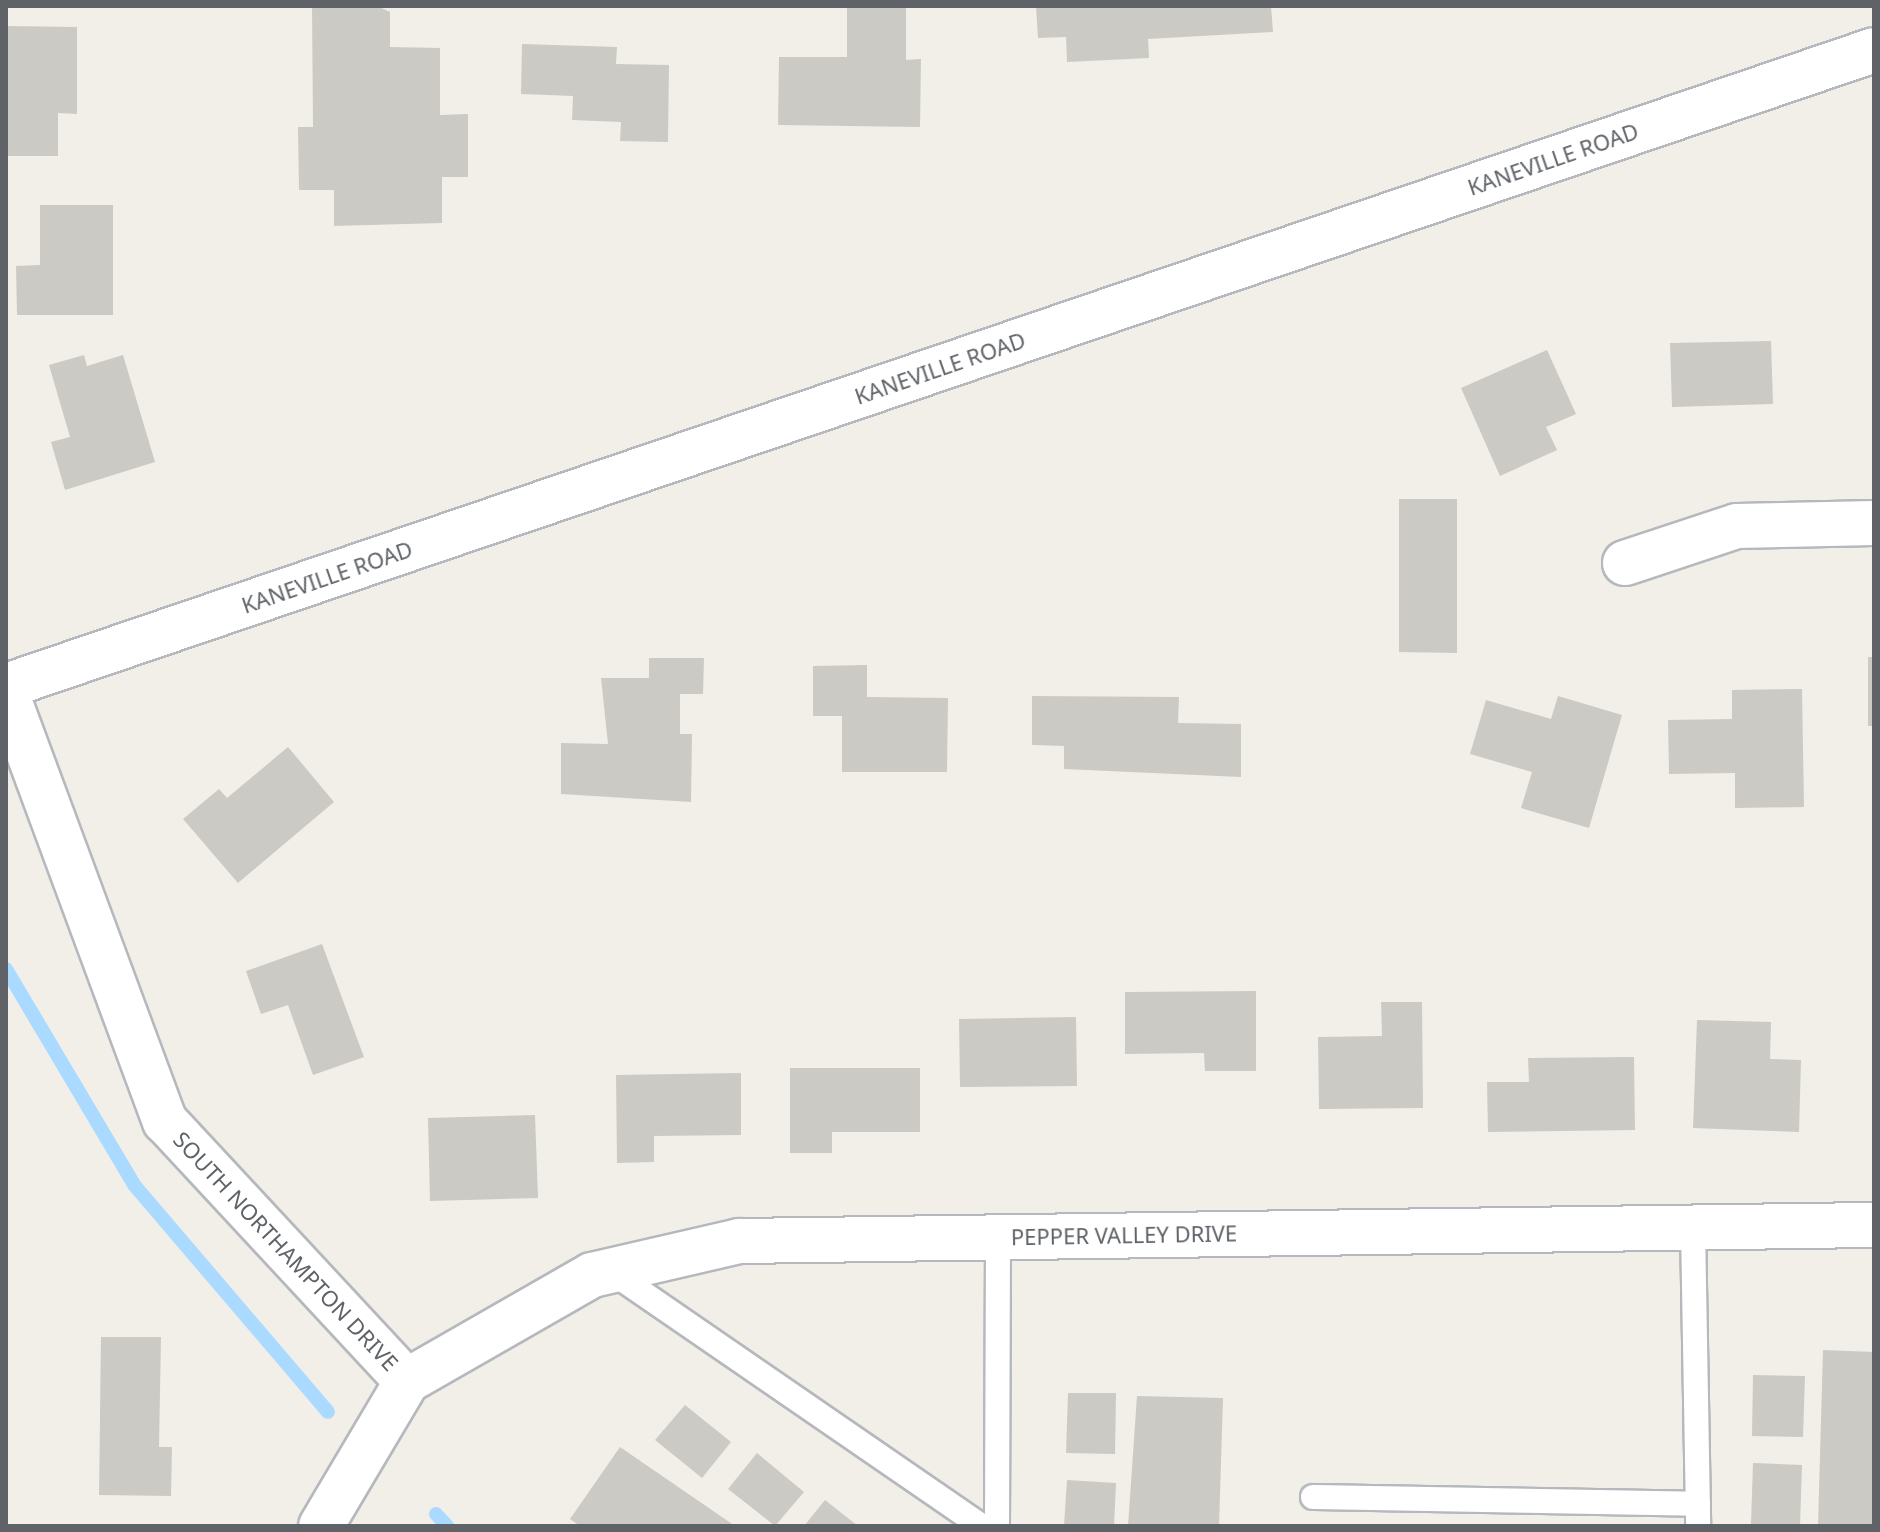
<!DOCTYPE html>
<style>
body{margin:0}
#map{position:relative;width:1880px;height:1532px;overflow:hidden;background:#f1efe8;font-family:"Noto Sans",sans-serif}
div>[style]{position:absolute}
[style*='--x']{left:calc(var(--x)*1px);top:calc(var(--y)*1px);width:calc(var(--w)*1px);rotate:calc(var(--a)*1deg)}
.stream>*{height:14px;margin:-7px;padding:0 7px;transform-origin:7px;border-radius:7px;background:#aadaff}
.building>*{inset:0;background:#cccac5}
.roads{filter:drop-shadow(2px 0 #b5b8bc) drop-shadow(-2px 0 #b5b8bc) drop-shadow(0 2px #b5b8bc) drop-shadow(0 -2px #b5b8bc)}
.service>*{height:24px;margin:-12px;padding:0 12px;transform-origin:12px;border-radius:12px;background:#fff}
.minor>*{height:44px;margin:-22px;padding:0 22px;transform-origin:22px;border-radius:22px;background:#fff}
.secondary>*{height:44px;margin:-22px;padding:0 22px;transform-origin:22px;border-radius:22px;background:#fff}
span{translate:-50% -50%;white-space:nowrap;text-align:center;line-height:1.15;-webkit-text-stroke:6px #fff;paint-order:stroke}
.street-label{font-size:22px;color:#5f6368}
.frame{position:absolute;inset:0;border:8px solid #5f6368;pointer-events:none}
</style>
<div id="map">
<div class="stream">
<i style="--x:6;--y:969;--w:252;--a:59.3"></i>
<i style="--x:135;--y:1186;--w:297;--a:49.5"></i>
<i style="--x:436;--y:1514;--w:16;--a:47"></i>
</div>
<div class="building">
<i style="clip-path:polygon(312px 6px,377px 6px,390px 12px,390px 47px,440px 48px,440px 115px,468px 114px,468px 177px,442px 177px,442px 223px,334px 226px,334px 190px,299px 190px,298px 127px,313px 127px)"></i>
<i style="clip-path:polygon(847px 6px,906px 6px,906px 60px,921px 59px,920px 127px,778px 125px,779px 57px,847px 57px)"></i>
<i style="clip-path:polygon(1036px 6px,1271px 6px,1273px 32px,1148px 39px,1149px 58px,1067px 62px,1066px 37px,1038px 38px)"></i>
<i style="clip-path:polygon(6px 26px,77px 27px,77px 114px,58px 113px,58px 156px,6px 156px)"></i>
<i style="clip-path:polygon(522px 44px,617px 47px,616px 64px,669px 65px,668px 142px,620px 141px,621px 122px,572px 120px,573px 96px,521px 94px)"></i>
<i style="clip-path:polygon(40px 205px,113px 205px,113px 315px,17px 315px,16px 266px,40px 265px)"></i>
<i style="clip-path:polygon(1771px 341px,1773px 404px,1672px 407px,1670px 343px)"></i>
<i style="clip-path:polygon(1547px 350px,1576px 414px,1546px 427px,1557px 450px,1500px 476px,1461px 388px)"></i>
<i style="clip-path:polygon(84px 355px,87px 366px,123px 355px,155px 462px,65px 490px,51px 442px,70px 437px,49px 365px)"></i>
<i style="clip-path:polygon(1399px 499px,1457px 499px,1457px 653px,1399px 652px)"></i>
<i style="clip-path:polygon(1868px 657px,1874px 657px,1874px 726px,1868px 726px)"></i>
<i style="clip-path:polygon(649px 658px,704px 658px,703px 694px,680px 694px,680px 734px,692px 734px,691px 802px,561px 794px,561px 743px,608px 744px,601px 678px,649px 678px)"></i>
<i style="clip-path:polygon(867px 665px,867px 697px,948px 698px,947px 772px,842px 772px,842px 716px,813px 716px,813px 666px)"></i>
<i style="clip-path:polygon(1802px 689px,1804px 807px,1735px 808px,1735px 773px,1669px 774px,1668px 720px,1732px 719px,1732px 690px)"></i>
<i style="clip-path:polygon(1032px 696px,1179px 697px,1178px 723px,1241px 724px,1241px 777px,1064px 769px,1064px 746px,1032px 745px)"></i>
<i style="clip-path:polygon(1558px 696px,1622px 715px,1589px 828px,1521px 808px,1532px 772px,1470px 754px,1486px 700px,1551px 719px)"></i>
<i style="clip-path:polygon(288px 747px,334px 802px,238px 883px,183px 819px,219px 789px,227px 798px)"></i>
<i style="clip-path:polygon(322px 944px,364px 1057px,313px 1075px,288px 1005px,261px 1014px,246px 971px)"></i>
<i style="clip-path:polygon(1256px 991px,1256px 1071px,1205px 1071px,1204px 1053px,1125px 1054px,1125px 992px)"></i>
<i style="clip-path:polygon(1381px 1002px,1422px 1002px,1423px 1108px,1319px 1109px,1318px 1037px,1382px 1036px)"></i>
<i style="clip-path:polygon(1076px 1017px,1077px 1086px,960px 1087px,959px 1019px)"></i>
<i style="clip-path:polygon(1697px 1020px,1771px 1022px,1770px 1059px,1801px 1060px,1799px 1132px,1693px 1128px)"></i>
<i style="clip-path:polygon(1634px 1057px,1635px 1130px,1488px 1132px,1487px 1082px,1529px 1082px,1528px 1058px)"></i>
<i style="clip-path:polygon(790px 1068px,920px 1068px,920px 1132px,832px 1132px,832px 1153px,790px 1153px)"></i>
<i style="clip-path:polygon(741px 1073px,741px 1135px,654px 1136px,654px 1162px,617px 1163px,616px 1075px)"></i>
<i style="clip-path:polygon(535px 1115px,538px 1198px,430px 1201px,428px 1118px)"></i>
<i style="clip-path:polygon(101px 1337px,161px 1337px,159px 1447px,172px 1447px,171px 1496px,99px 1495px)"></i>
<i style="clip-path:polygon(1823px 1350px,1874px 1352px,1874px 1526px,1818px 1526px)"></i>
<i style="clip-path:polygon(1753px 1375px,1805px 1376px,1803px 1437px,1752px 1436px)"></i>
<i style="clip-path:polygon(1068px 1393px,1116px 1393px,1115px 1454px,1066px 1453px)"></i>
<i style="clip-path:polygon(1137px 1396px,1223px 1398px,1219px 1526px,1128px 1526px)"></i>
<i style="clip-path:polygon(685px 1405px,731px 1442px,702px 1478px,655px 1440px)"></i>
<i style="clip-path:polygon(620px 1447px,735px 1526px,580px 1526px,570px 1519px)"></i>
<i style="clip-path:polygon(757px 1453px,804px 1492px,775px 1526px,728px 1489px)"></i>
<i style="clip-path:polygon(1753px 1463px,1802px 1465px,1800px 1526px,1751px 1524px)"></i>
<i style="clip-path:polygon(1067px 1480px,1116px 1483px,1114px 1526px,1064px 1526px)"></i>
<i style="clip-path:polygon(825px 1500px,858px 1526px,804px 1526px)"></i>
</div>
<div class="roads">
<div class="service">
<i style="--x:1693;--y:1227;--w:299;--a:89"></i>
<i style="--x:609;--y:1270;--w:452;--a:34.5"></i>
<i style="--x:1313;--y:1497;--w:385;--a:1"></i>
<i style="--x:997;--y:1526;--w:289;--a:-89.8"></i>
</div>
<div class="minor">
<i style="--x:1625;--y:563;--w:118;--a:-18.3"></i>
<i style="--x:1737;--y:526;--w:137;--a:-1.3"></i>
<i style="--x:6;--y:692;--w:458;--a:69.7"></i>
<i style="--x:165;--y:1121;--w:355;--a:47.1"></i>
<i style="--x:321;--y:1526;--w:169;--a:-59.3"></i>
<i style="--x:407;--y:1381;--w:213;--a:-29.8"></i>
<i style="--x:592;--y:1275;--w:151;--a:-13"></i>
<i style="--x:739;--y:1241;--w:1135;--a:-0.81"></i>
</div>
<div class="secondary">
<i style="--x:6;--y:686;--w:1973;--a:-18.8"></i>
</div>
</div>
<div class="street-label">
<span style="left:1553px;top:159px;rotate:-19deg">KANEVILLE ROAD</span>
<span style="left:940px;top:368px;rotate:-19deg">KANEVILLE ROAD</span>
<span style="left:327px;top:577px;rotate:-19deg">KANEVILLE ROAD</span>
<span style="left:1124px;top:1235px;rotate:-1deg">PEPPER VALLEY DRIVE</span>
<span style="left:286px;top:1251px;rotate:47deg">SOUTH NORTHAMPTON DRIVE</span>
</div>
<div class="frame"></div>
</div>
